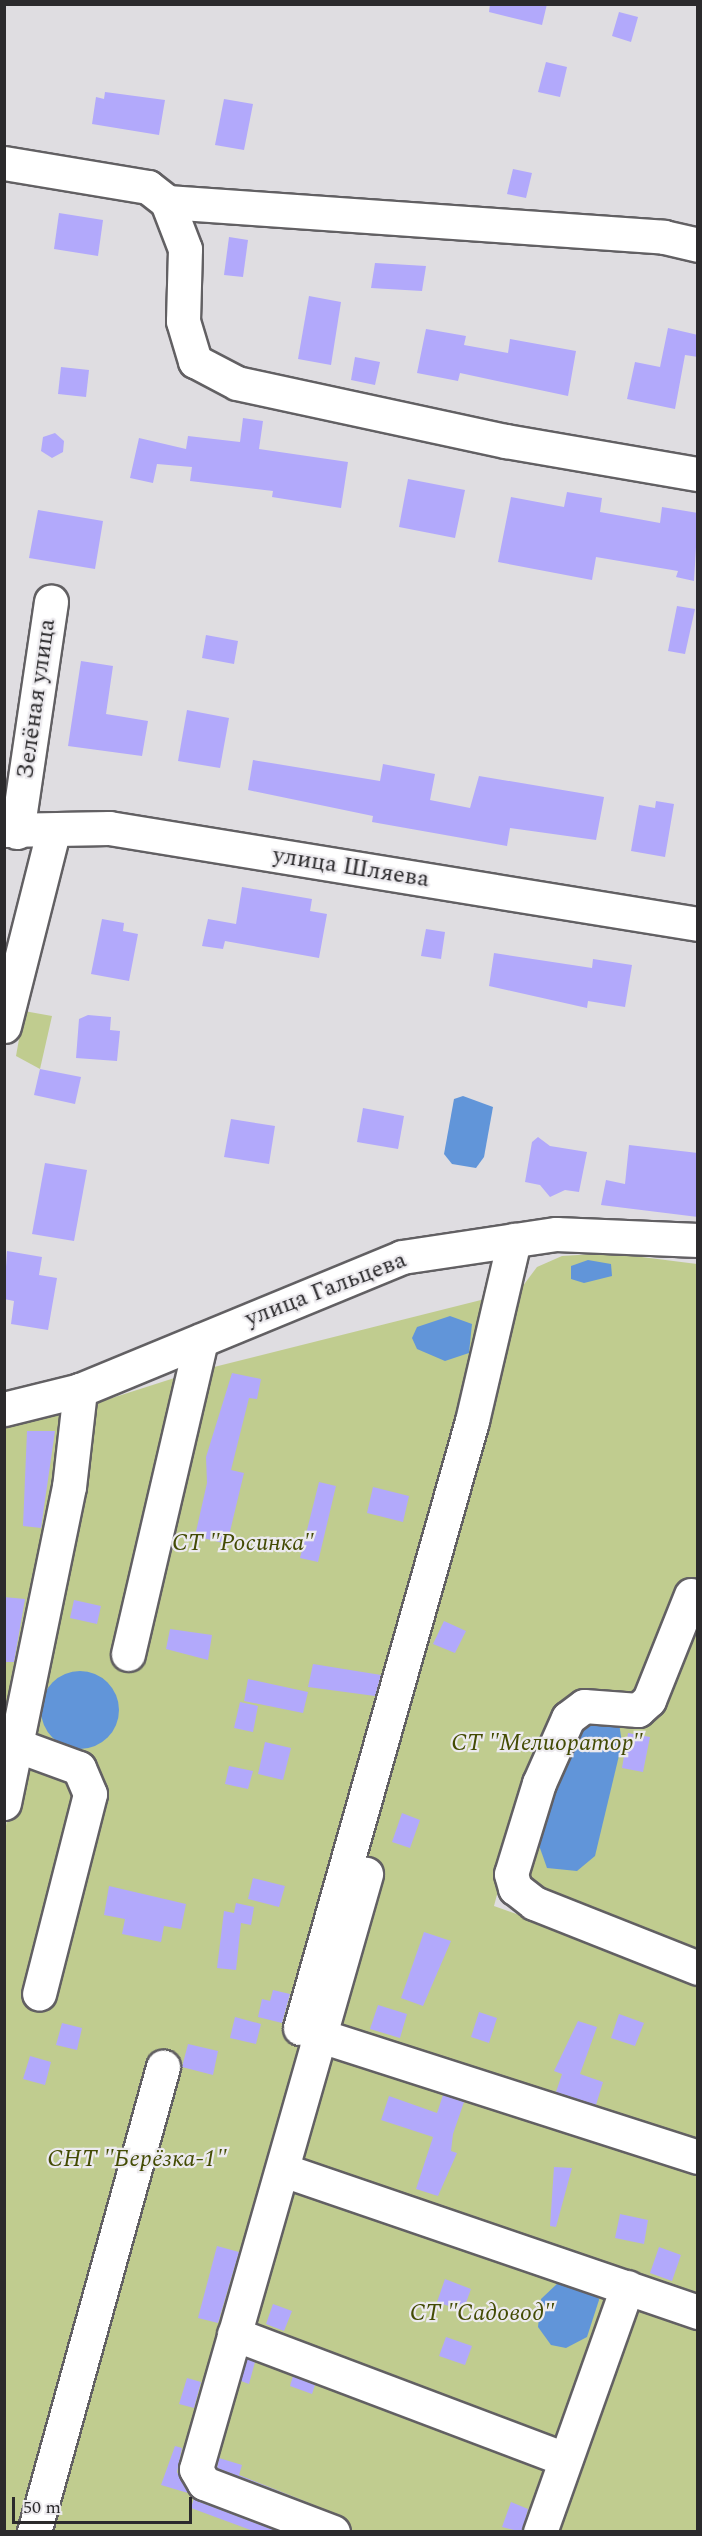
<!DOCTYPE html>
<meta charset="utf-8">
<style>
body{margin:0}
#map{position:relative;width:702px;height:2536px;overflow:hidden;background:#dfdde1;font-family:Spectral,serif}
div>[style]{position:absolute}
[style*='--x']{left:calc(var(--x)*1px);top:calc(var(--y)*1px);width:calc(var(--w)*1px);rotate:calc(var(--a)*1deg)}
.green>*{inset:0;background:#c0cc8f}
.water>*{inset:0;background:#6195d9}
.round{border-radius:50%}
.building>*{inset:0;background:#b2a9fb}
.roads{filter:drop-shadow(2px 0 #626063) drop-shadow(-2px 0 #626063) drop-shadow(0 2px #626063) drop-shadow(0 -2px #626063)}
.minor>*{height:33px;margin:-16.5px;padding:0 16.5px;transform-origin:16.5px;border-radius:16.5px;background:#fff}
span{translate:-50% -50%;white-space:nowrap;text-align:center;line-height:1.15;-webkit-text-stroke:4.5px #eceaee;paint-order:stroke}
.street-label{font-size:24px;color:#2b2a2c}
.park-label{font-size:24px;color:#434b04;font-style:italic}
.frame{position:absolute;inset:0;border:6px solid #2b2a2c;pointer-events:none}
.scale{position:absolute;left:12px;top:2497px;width:180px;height:27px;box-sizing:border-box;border:3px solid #2b2a2c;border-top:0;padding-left:8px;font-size:18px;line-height:21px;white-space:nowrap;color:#2b2a2c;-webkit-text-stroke:4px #eceaee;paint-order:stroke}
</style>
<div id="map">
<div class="green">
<i style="clip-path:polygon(24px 1011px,52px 1016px,40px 1069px,16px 1056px)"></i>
<i style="clip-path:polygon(610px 1253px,697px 1264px,697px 1955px,499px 1887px,494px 1906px,697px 1978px,697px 2531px,352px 2531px,210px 2481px,297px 2182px,292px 2165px,359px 1859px,522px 1287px,537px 1267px,562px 1256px)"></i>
<i style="clip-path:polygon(489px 1298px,307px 2041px,180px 2488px,306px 2531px,5px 2532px,5px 1831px,87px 1406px,190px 1373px)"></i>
<i style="clip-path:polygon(66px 1405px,58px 1496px,5px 1733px,5px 1419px)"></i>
</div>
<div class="water">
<i style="clip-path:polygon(463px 1096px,493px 1107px,484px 1157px,476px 1168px,452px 1164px,444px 1154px,454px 1099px)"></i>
<i style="clip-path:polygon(588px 1260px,611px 1264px,612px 1276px,584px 1283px,571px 1279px,571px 1266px)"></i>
<i style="clip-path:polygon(450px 1316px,472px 1324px,469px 1353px,445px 1361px,417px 1349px,412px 1338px,417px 1327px)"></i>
<i class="round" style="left:41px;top:1671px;width:78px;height:78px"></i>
<i style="clip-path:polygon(585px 1716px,619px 1723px,622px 1743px,595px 1856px,577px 1871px,547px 1868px,535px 1834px)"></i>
<i style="clip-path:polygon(559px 2282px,598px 2294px,599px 2300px,587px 2337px,566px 2348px,551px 2345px,538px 2327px,541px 2299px)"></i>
</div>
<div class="building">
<i style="clip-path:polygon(490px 4px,547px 4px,542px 25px,489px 12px)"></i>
<i style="clip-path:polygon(619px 12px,638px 17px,631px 42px,612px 36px)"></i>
<i style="clip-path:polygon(546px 62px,567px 67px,560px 97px,538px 92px)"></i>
<i style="clip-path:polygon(105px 92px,165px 100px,159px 135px,92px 124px,96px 97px,104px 99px)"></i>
<i style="clip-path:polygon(224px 99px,253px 104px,244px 150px,215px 145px)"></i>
<i style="clip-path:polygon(513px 169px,532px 173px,526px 198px,507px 194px)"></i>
<i style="clip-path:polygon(59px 213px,103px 220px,98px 256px,54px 249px)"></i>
<i style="clip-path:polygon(229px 237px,248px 240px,243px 277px,224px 275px)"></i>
<i style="clip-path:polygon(375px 263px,426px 266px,422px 291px,371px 288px)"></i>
<i style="clip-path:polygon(309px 296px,341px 302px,331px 365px,298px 359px)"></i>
<i style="clip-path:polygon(668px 328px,698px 335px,698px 357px,685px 355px,675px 409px,627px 399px,635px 362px,660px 367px)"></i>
<i style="clip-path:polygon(426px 329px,466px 336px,464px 345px,508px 353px,510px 339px,576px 351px,568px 396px,460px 373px,458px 381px,417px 373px)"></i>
<i style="clip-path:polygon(355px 357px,380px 362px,375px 385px,351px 380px)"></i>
<i style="clip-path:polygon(61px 367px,89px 370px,86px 397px,58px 394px)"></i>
<i style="clip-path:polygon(243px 418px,263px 421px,259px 449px,348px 462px,341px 508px,272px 497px,273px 491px,190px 481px,192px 467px,157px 464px,153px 483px,130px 478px,139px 438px,186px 449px,188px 436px,240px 442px)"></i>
<i style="clip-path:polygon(55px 433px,64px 441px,63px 452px,52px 458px,41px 451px,43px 437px)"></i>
<i style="clip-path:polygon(408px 479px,465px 490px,455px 538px,399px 527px)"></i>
<i style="clip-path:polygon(567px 492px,602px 498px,600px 512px,660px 523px,662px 507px,698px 513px,694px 581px,676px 577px,678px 571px,596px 557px,592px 580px,498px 562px,511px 497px,564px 507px)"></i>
<i style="clip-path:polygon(38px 510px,103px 521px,95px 569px,29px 558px)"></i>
<i style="clip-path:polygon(677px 606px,695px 609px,685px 654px,668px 651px)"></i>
<i style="clip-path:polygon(206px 635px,238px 641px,234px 664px,202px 658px)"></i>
<i style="clip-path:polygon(81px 661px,113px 666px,106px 714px,148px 721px,142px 756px,68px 746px)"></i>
<i style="clip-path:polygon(187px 710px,229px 718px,220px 768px,178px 761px)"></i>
<i style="clip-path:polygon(253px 760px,380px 781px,383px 764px,435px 774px,430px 800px,470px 808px,479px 776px,604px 797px,596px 840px,510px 828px,507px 846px,372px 822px,373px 816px,248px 790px)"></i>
<i style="clip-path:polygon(656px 801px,674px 804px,665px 857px,631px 851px,639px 805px,655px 808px)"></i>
<i style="clip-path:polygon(242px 887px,312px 899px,310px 911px,327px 914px,319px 958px,225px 941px,223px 949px,202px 946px,208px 919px,236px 924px)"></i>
<i style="clip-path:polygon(102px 919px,124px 923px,123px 931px,138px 934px,129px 981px,91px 974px)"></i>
<i style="clip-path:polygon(426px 929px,445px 932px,441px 959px,421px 956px)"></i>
<i style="clip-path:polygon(494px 953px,592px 968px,593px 959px,632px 965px,625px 1007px,588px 1001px,587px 1008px,489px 986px)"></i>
<i style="clip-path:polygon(88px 1015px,111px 1017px,110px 1030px,120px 1031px,117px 1061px,76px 1058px,79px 1019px)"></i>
<i style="clip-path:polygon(40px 1069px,81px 1077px,75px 1104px,34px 1095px)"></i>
<i style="clip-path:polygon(363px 1108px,404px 1116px,398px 1149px,357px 1142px)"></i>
<i style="clip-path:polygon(231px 1119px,275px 1126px,269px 1164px,224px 1157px)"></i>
<i style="clip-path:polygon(538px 1137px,550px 1146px,587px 1152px,579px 1192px,565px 1190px,550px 1197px,540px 1185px,525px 1182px,532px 1142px)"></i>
<i style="clip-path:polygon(629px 1145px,698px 1153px,698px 1217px,601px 1205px,606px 1180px,625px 1184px)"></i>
<i style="clip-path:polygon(45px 1163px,87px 1170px,74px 1241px,32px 1234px)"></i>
<i style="clip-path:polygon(7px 1251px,42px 1257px,39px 1275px,57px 1278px,48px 1330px,11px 1324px,14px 1301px,4px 1299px)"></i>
<i style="clip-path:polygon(232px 1373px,261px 1379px,257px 1399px,249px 1398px,231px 1470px,244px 1473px,227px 1544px,195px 1536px,207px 1483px,206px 1457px)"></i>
<i style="clip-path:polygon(27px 1431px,55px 1431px,41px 1528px,23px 1526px)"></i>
<i style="clip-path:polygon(319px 1482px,336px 1486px,318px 1562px,300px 1558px)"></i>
<i style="clip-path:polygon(373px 1487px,409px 1496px,403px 1522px,367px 1513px)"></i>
<i style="clip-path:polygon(4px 1597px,25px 1599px,14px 1662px,4px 1662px)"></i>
<i style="clip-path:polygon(74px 1600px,101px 1606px,97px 1624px,70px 1618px)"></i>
<i style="clip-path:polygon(444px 1621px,466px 1631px,455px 1653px,433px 1644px)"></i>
<i style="clip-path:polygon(170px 1629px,212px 1635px,208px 1660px,166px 1649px)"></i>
<i style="clip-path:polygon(313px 1664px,381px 1675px,375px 1696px,308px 1687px)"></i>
<i style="clip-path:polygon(248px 1679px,308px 1692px,303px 1713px,244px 1701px)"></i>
<i style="clip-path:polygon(240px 1702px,258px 1706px,253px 1732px,234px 1728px)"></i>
<i style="clip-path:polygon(628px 1733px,650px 1737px,643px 1772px,622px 1768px)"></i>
<i style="clip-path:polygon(265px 1742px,291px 1748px,283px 1780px,258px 1774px)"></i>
<i style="clip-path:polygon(229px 1766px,253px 1771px,248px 1789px,225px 1784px)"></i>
<i style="clip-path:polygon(402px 1813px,420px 1820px,410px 1848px,392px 1842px)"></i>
<i style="clip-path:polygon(253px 1878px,285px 1886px,279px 1907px,248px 1899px)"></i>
<i style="clip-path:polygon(109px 1886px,186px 1904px,181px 1929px,164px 1926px,161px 1942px,122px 1934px,125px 1919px,104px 1915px)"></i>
<i style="clip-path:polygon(236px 1903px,254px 1907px,251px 1925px,241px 1923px,236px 1970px,217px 1968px,224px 1911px,234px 1913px)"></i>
<i style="clip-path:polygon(424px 1932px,451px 1941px,423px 2006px,401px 1998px)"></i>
<i style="clip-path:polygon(273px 1990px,290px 1994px,282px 2023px,258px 2017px,262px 1999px,270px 2001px)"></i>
<i style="clip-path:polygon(378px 2005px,407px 2014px,400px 2038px,370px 2029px)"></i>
<i style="clip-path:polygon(479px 2012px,497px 2018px,489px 2043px,471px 2037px)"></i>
<i style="clip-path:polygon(619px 2014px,644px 2023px,635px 2046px,611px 2038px)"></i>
<i style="clip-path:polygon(235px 2017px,261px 2024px,256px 2044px,230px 2038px)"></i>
<i style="clip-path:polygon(578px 2021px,597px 2027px,580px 2074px,603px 2082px,596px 2105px,556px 2092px,562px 2074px,554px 2071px)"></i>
<i style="clip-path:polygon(62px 2023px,82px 2028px,77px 2050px,56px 2045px)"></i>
<i style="clip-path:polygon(188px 2044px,218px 2051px,213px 2075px,182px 2067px)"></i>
<i style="clip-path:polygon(30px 2056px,51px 2062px,45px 2085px,23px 2079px)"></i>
<i style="clip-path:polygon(443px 2095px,464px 2102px,453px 2134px,451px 2151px,457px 2153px,438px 2196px,416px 2189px,433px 2137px,381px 2120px,389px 2096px,437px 2113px)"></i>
<i style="clip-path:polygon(554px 2167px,572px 2168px,556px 2227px,550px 2226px)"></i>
<i style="clip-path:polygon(620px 2214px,648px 2220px,644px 2244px,615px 2238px)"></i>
<i style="clip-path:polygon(217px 2246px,239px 2252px,218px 2323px,198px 2318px)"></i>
<i style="clip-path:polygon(659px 2247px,681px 2255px,672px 2281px,650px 2273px)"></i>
<i style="clip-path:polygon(445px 2279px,471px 2289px,463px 2311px,437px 2302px)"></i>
<i style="clip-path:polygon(273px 2304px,292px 2311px,284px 2331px,266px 2324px)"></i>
<i style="clip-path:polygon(446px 2337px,472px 2346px,465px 2365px,439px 2356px)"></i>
<i style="clip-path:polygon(247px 2359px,255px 2362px,249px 2384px,241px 2381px)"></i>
<i style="clip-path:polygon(293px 2376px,315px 2385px,312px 2394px,290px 2386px)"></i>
<i style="clip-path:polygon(187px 2378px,201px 2382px,194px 2408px,179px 2404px)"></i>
<i style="clip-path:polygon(175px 2446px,182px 2448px,177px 2472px,188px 2493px,161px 2485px)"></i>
<i style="clip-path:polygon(219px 2458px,242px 2465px,239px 2475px,322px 2508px,217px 2468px)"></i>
<i style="clip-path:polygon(194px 2498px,197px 2501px,279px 2532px,256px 2532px,191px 2508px)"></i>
<i style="clip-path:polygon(511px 2502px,528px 2509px,522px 2532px,502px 2527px)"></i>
</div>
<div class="roads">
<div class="minor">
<i style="--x:4;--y:163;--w:146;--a:9.5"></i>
<i style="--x:148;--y:187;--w:24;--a:38"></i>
<i style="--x:167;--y:202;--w:50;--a:69"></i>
<i style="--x:185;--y:249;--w:72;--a:91.6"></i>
<i style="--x:183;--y:321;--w:42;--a:73.3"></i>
<i style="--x:195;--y:361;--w:47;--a:27.6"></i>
<i style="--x:237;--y:383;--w:275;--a:12.2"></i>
<i style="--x:506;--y:441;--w:195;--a:9.8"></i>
<i style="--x:167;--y:202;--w:498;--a:4"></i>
<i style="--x:664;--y:237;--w:35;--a:13"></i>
<i style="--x:4;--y:830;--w:105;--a:-1.1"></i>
<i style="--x:109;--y:828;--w:597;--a:9.26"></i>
<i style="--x:17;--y:832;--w:233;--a:-81.6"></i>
<i style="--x:4;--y:1026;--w:200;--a:-75.8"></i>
<i style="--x:4;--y:1409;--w:78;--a:-14"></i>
<i style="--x:80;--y:1390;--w:348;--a:-22.4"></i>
<i style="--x:402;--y:1257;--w:156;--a:-8.5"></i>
<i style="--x:556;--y:1234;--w:142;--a:2.4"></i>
<i style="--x:691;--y:1595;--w:113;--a:111.8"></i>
<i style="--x:649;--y:1700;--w:15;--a:138"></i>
<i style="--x:638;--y:1710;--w:54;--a:-175.8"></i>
<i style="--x:584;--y:1706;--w:20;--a:143"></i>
<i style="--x:568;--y:1718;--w:71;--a:114"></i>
<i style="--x:539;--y:1783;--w:95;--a:107.1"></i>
<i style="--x:511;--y:1874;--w:15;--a:74"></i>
<i style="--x:515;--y:1888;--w:24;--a:38"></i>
<i style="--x:534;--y:1903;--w:176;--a:21.6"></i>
<i style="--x:128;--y:1654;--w:322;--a:-76.9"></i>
<i style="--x:16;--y:1745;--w:67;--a:20.1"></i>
<i style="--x:79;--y:1768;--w:28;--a:67"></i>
<i style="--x:90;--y:1794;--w:206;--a:104.3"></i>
<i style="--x:4;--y:1803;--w:323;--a:-78.4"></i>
<i style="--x:69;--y:1487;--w:98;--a:-83.5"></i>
<i style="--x:300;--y:2028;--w:631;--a:-74.18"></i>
<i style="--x:472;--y:1421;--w:186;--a:-76.9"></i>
<i style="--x:321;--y:2036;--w:396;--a:17.8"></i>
<i style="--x:283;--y:2170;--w:439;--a:18.9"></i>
<i style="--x:234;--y:2334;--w:354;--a:20.7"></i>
<i style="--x:34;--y:2532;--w:483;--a:-74.5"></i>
<i style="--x:333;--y:2532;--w:138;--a:-159.2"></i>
<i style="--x:204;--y:2483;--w:16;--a:-120"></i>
<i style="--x:196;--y:2469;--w:619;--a:-74.05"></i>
<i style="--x:540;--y:2532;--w:260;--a:-70.4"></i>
</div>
</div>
<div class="street-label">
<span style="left:37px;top:699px;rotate:-82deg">Зелёная улица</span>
<span style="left:351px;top:868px;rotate:9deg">улица Шляева</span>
<span style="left:326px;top:1290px;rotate:-21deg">улица Гальцева</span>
</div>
<div class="park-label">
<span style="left:243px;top:1544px">СТ "Росинка"</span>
<span style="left:547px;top:1744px">СТ "Мелиоратор"</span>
<span style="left:137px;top:2160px">СНТ "Берёзка-1"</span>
<span style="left:482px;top:2314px">СТ "Садовод"</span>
</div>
<div class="frame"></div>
<div class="scale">50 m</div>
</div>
